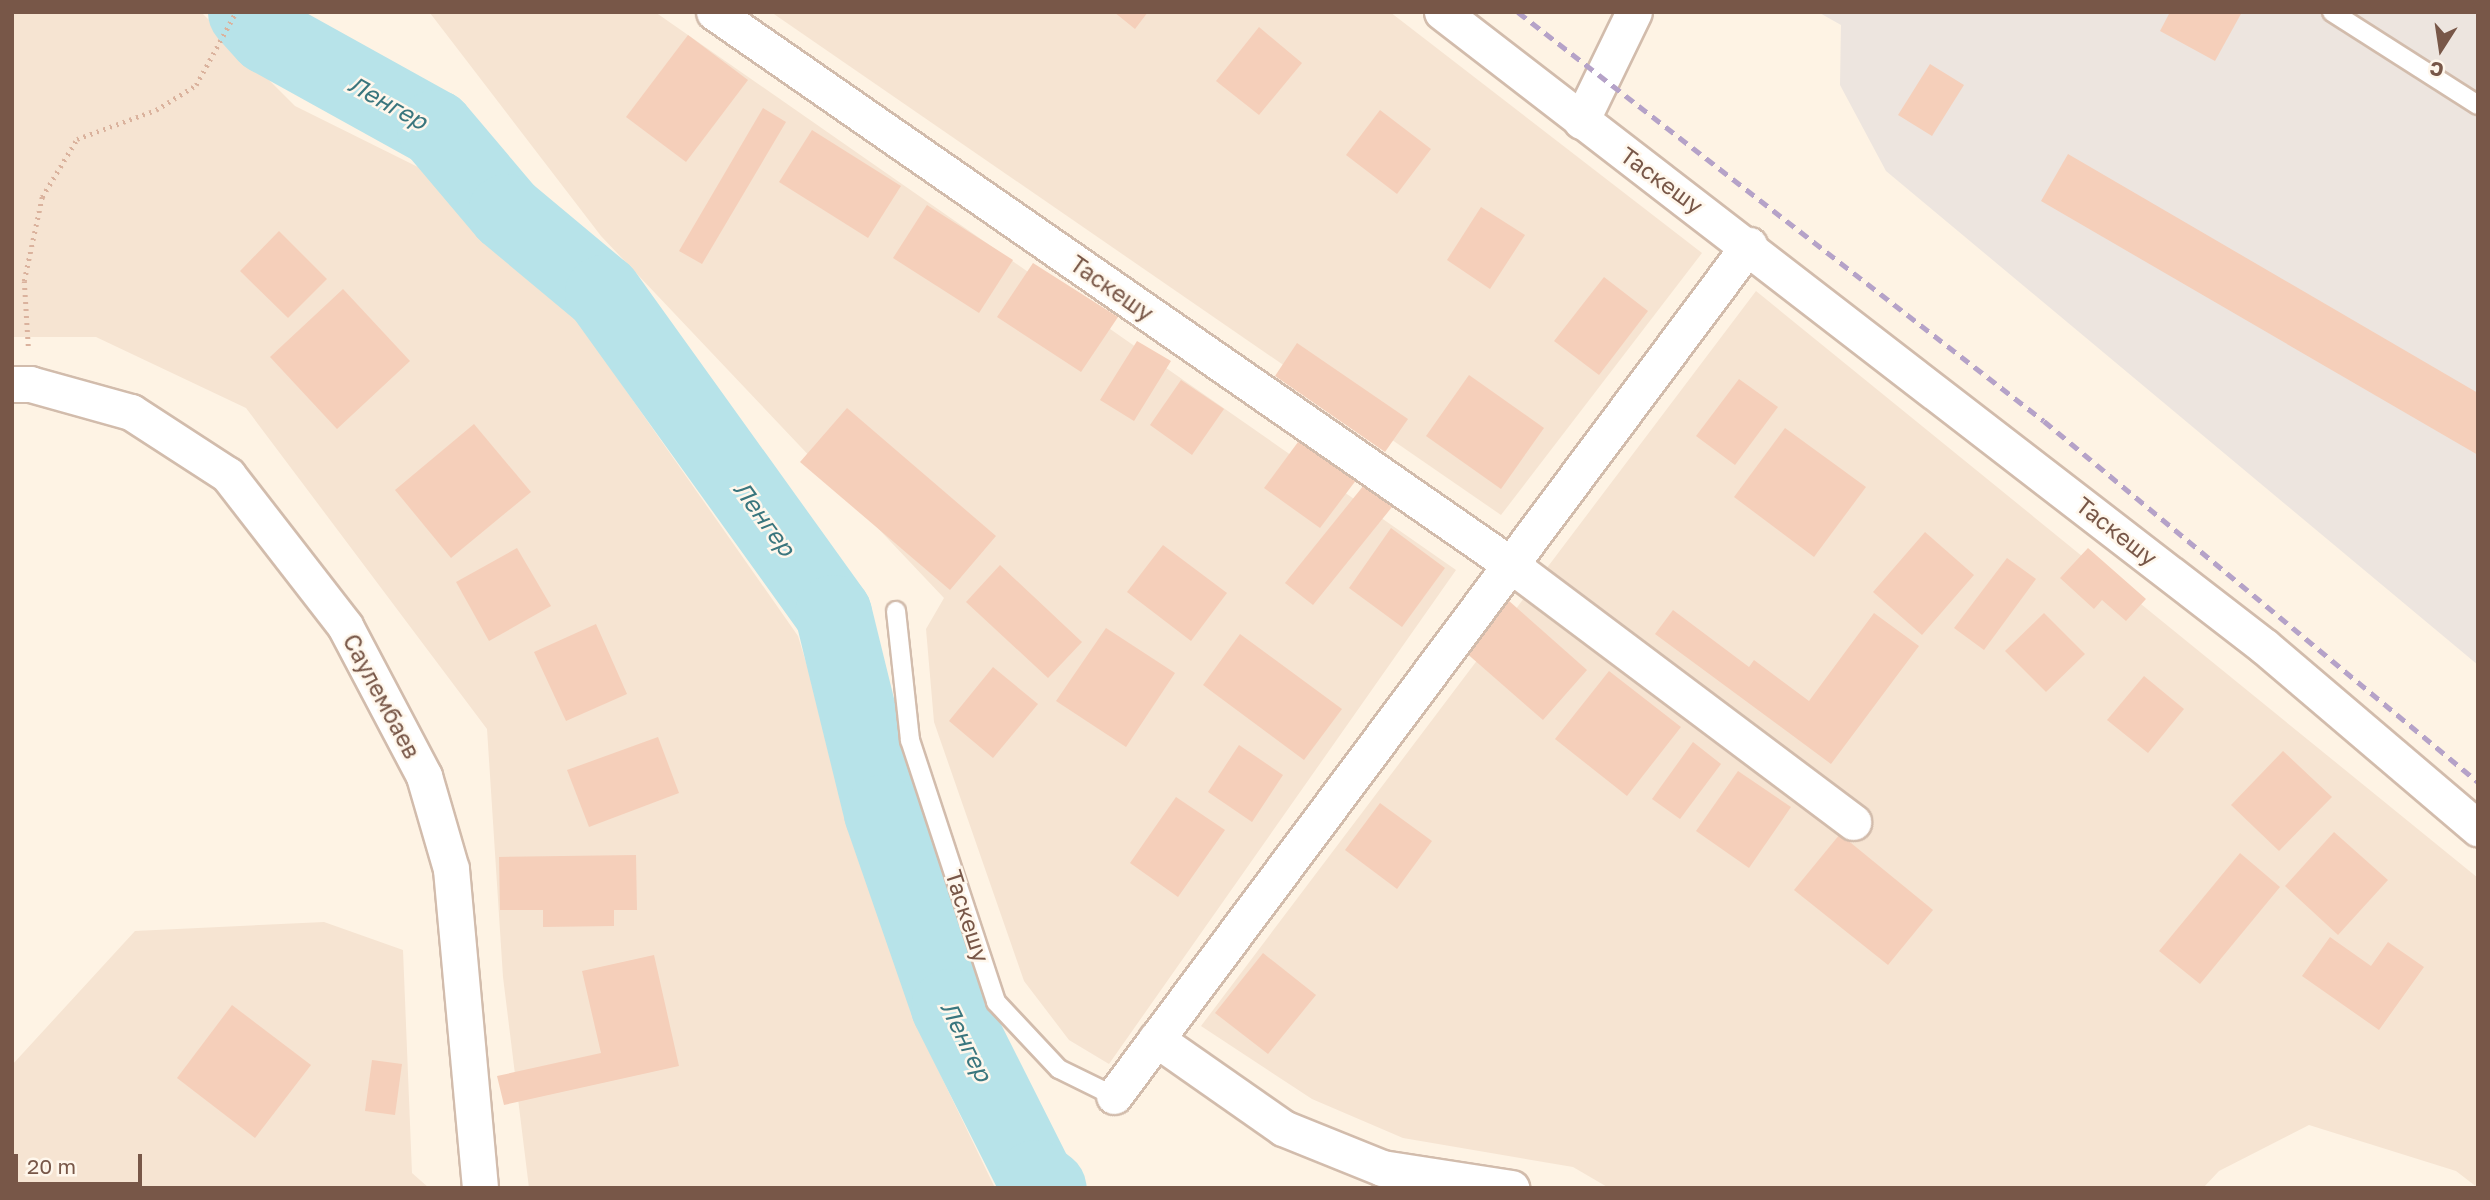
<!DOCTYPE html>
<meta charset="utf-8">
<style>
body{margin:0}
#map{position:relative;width:2490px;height:1200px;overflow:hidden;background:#fef3e4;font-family:"Golos Text",sans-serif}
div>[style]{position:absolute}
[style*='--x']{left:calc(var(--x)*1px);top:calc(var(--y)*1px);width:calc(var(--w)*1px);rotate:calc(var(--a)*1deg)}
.residential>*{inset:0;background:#f6e4d2}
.industrial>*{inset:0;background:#ede5df}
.river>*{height:77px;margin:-38.5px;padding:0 38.5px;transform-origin:38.5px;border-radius:38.5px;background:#b7e3e9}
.building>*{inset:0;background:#f5cfba}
.path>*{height:4.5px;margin-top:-2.25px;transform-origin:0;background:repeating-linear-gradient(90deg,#dab29d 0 2px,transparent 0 7px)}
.roads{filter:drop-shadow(2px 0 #d2bcac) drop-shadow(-2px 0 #d2bcac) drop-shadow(0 2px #d2bcac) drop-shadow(0 -2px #d2bcac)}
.service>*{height:18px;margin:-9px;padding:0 9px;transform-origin:9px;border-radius:9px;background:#fff}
.minor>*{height:35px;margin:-17.5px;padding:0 17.5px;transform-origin:17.5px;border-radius:17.5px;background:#fff}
.rail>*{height:5px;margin-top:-2.5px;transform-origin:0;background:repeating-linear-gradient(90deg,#b5a2c8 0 10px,transparent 0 17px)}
span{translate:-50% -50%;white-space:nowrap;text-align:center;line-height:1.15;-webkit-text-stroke:5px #fff7ec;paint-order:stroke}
.street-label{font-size:23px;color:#785748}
.water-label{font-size:24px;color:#3a767e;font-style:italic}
.frame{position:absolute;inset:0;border:14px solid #785748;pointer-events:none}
.north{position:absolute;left:2406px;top:14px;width:70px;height:70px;-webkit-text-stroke:5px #fff7ec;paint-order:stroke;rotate:192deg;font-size:19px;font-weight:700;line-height:28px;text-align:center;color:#785748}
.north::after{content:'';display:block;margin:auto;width:24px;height:32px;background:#785748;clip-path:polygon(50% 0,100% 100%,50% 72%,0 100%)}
.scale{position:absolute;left:14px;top:1154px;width:128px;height:32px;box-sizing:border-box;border:4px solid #785748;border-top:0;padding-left:9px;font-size:21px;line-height:24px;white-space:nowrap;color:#785748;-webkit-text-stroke:5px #fff7ec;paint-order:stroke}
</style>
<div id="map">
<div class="residential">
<i style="clip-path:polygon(12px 12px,201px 12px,295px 106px,426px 171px,578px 322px,798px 636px,915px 1022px,995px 1188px,529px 1188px,503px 977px,487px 729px,246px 408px,96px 337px,12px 337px)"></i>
<i style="clip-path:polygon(655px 12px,1456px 570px,1109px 1064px,1069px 1040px,1024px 981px,934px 722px,926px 629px,944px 598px,601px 236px,430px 13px)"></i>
<i style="clip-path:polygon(771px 12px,1390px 12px,1702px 253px,1501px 515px)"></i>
<i style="clip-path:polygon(1756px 291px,2478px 878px,2478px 1188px,2456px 1171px,2309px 1125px,2219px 1171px,2203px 1188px,1609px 1188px,1573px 1167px,1403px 1138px,1312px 1099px,1201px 1026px)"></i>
<i style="clip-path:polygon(324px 922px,403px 950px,412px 1173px,429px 1188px,12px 1188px,12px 1065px,135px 931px)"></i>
</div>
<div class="industrial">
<i style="clip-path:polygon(1818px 12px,2478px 12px,2478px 665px,1886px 171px,1840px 85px,1841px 25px)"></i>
</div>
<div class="river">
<i style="--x:246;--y:12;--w:31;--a:48"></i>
<i style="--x:267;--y:35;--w:192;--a:29"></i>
<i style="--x:435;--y:128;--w:110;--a:49.8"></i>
<i style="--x:506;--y:212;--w:126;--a:39.9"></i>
<i style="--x:603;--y:293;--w:394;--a:54.3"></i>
<i style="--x:833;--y:613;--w:206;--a:76.2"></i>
<i style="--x:882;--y:813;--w:205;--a:70.9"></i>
<i style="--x:949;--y:1007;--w:191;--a:63.3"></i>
<i style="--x:1035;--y:1178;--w:16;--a:38"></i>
</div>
<div class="building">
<i style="clip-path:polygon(1114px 12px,1148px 12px,1135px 29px)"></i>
<i style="clip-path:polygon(2170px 12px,2242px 12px,2215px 61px,2160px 31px)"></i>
<i style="clip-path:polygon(1259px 27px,1302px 63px,1259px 115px,1216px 81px)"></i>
<i style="clip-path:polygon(688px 35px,748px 80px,686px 162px,626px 117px)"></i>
<i style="clip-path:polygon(1930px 64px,1964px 85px,1932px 136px,1898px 115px)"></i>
<i style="clip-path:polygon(763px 108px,786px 122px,702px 264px,679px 251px)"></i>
<i style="clip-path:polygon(1380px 110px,1431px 149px,1397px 194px,1346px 155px)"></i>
<i style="clip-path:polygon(812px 130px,901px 186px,868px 238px,779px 182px)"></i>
<i style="clip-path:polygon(2068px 154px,2478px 393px,2478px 455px,2041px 201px)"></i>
<i style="clip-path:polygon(927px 205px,1013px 260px,979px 313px,893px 258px)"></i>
<i style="clip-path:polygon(1481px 207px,1525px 235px,1490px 289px,1447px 260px)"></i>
<i style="clip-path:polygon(279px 231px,327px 279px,288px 318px,240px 271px)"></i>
<i style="clip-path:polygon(1033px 263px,1118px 317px,1081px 372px,997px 317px)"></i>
<i style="clip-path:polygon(1604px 277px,1648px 311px,1599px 375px,1554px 341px)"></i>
<i style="clip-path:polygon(343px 289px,410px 361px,337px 429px,270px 357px)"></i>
<i style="clip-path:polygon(1137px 341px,1171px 361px,1134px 421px,1100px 400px)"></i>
<i style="clip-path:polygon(1297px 343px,1408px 419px,1385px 452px,1275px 376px)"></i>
<i style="clip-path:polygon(1469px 375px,1544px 428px,1501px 489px,1426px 436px)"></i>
<i style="clip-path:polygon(1739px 379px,1778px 407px,1735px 465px,1696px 436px)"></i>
<i style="clip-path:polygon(1181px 380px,1224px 409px,1192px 455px,1150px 425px)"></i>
<i style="clip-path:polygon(847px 408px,996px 536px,950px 590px,800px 462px)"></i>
<i style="clip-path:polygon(474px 424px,531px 492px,451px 558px,395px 490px)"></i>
<i style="clip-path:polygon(1785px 428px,1866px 487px,1814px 557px,1734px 497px)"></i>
<i style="clip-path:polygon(1301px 438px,1357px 479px,1320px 528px,1264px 488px)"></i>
<i style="clip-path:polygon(1364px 485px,1392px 507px,1313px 605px,1285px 583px)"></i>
<i style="clip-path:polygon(1391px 528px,1445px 568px,1402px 627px,1349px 588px)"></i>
<i style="clip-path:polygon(1925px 532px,1974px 575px,1922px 635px,1873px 592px)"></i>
<i style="clip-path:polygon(1163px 545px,1227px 593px,1191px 641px,1127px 592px)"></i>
<i style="clip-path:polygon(517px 548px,551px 606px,489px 641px,456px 582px)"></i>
<i style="clip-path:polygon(2088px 548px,2146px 599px,2126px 621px,2102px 600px,2094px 609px,2060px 578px)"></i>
<i style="clip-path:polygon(2007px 558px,2036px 579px,1984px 650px,1954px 628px)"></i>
<i style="clip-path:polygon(1000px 565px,1082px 642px,1048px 678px,966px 602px)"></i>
<i style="clip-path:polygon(1508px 600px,1587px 670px,1543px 720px,1464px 651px)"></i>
<i style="clip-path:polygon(1673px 610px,1749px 667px,1754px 660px,1809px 701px,1874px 613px,1919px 646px,1831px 764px,1655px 634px)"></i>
<i style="clip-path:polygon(2044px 613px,2085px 654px,2046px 692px,2005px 651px)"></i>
<i style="clip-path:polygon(596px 624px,627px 694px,566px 721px,534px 652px)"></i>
<i style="clip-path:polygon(1106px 628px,1175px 673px,1126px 747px,1056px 701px)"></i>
<i style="clip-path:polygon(1240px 634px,1342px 709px,1304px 760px,1203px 685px)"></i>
<i style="clip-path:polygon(993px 667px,1038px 704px,993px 758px,949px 721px)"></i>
<i style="clip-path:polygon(1609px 671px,1681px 727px,1627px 796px,1555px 739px)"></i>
<i style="clip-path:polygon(2144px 676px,2184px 709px,2148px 753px,2107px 720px)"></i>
<i style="clip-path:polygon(658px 737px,679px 793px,589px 827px,567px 770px)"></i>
<i style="clip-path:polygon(1693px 742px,1721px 764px,1680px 819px,1652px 799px)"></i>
<i style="clip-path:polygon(1239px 745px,1283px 775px,1252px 822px,1208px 792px)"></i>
<i style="clip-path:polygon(2283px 751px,2332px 797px,2279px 851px,2231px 805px)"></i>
<i style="clip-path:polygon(1738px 771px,1791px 807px,1749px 868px,1696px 831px)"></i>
<i style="clip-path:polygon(1176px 797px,1225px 830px,1178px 897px,1130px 863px)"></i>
<i style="clip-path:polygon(1380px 803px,1432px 841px,1397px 889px,1345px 850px)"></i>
<i style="clip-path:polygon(2334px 832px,2388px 880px,2338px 935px,2285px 886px)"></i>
<i style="clip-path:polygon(1840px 834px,1933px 910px,1888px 965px,1794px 890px)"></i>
<i style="clip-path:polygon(2240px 853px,2280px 887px,2200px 984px,2159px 951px)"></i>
<i style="clip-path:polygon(636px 855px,637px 910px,614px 910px,614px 926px,543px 927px,543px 910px,500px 910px,499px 857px)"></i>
<i style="clip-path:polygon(2330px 937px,2371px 966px,2388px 942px,2424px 967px,2379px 1030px,2302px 976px)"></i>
<i style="clip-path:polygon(1263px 953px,1316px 995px,1268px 1054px,1215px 1013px)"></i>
<i style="clip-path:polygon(654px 955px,679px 1066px,504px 1105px,497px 1076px,601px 1053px,582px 971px)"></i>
<i style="clip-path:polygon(232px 1005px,311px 1065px,255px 1138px,177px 1078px)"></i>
<i style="clip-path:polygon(372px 1060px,402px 1064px,395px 1115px,365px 1111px)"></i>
</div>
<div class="path">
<i style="--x:28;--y:346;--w:65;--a:-93.5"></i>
<i style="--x:24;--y:281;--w:86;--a:-77.9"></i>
<i style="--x:42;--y:197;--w:68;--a:-58.9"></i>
<i style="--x:77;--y:139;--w:84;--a:-20.2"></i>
<i style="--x:156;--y:110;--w:47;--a:-32"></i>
<i style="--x:196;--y:85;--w:83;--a:-61.3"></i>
</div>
<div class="roads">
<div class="service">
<i style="--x:2332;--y:12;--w:173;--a:32.5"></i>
<i style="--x:896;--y:611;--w:130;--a:83.8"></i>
<i style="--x:910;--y:740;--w:276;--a:71.8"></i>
<i style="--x:996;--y:1002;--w:92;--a:46.8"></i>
<i style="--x:1059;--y:1069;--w:61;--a:26.1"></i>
</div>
<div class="minor">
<i style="--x:714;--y:12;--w:970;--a:34.75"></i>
<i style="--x:1511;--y:565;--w:428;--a:36.9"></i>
<i style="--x:1442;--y:12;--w:1039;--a:37.65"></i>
<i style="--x:2265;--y:647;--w:280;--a:40.4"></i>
<i style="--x:1581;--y:121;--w:121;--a:-64.1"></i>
<i style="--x:12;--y:384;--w:18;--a:0"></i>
<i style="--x:30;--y:384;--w:105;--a:15.5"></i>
<i style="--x:131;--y:412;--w:116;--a:33"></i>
<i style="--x:228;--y:475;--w:191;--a:52.2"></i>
<i style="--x:345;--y:626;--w:170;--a:62.2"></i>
<i style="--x:424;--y:776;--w:97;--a:73.8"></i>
<i style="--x:451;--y:869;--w:320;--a:84.8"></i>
<i style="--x:1156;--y:1039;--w:155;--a:35"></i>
<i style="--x:1283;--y:1128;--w:107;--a:22"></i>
<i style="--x:1382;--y:1168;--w:131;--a:8.8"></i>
<i style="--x:1114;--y:1096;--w:1062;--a:-53.27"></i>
</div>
</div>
<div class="rail">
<i style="--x:1518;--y:12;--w:666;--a:37.87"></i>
<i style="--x:2044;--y:421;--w:565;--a:39.75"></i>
</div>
<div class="street-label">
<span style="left:1662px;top:180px;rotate:36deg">Таскешу</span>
<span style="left:1112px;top:288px;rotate:35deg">Таскешу</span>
<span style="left:2117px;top:531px;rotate:38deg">Таскешу</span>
<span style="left:382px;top:696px;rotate:62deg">Саулембаев</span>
<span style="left:968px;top:916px;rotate:72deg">Таскешу</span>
</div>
<div class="water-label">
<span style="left:388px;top:102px;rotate:29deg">Ленгер</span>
<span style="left:765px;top:518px;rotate:54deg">Ленгер</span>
<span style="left:967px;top:1041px;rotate:64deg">Ленгер</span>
</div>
<div class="frame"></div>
<div class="north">С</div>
<div class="scale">20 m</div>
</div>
